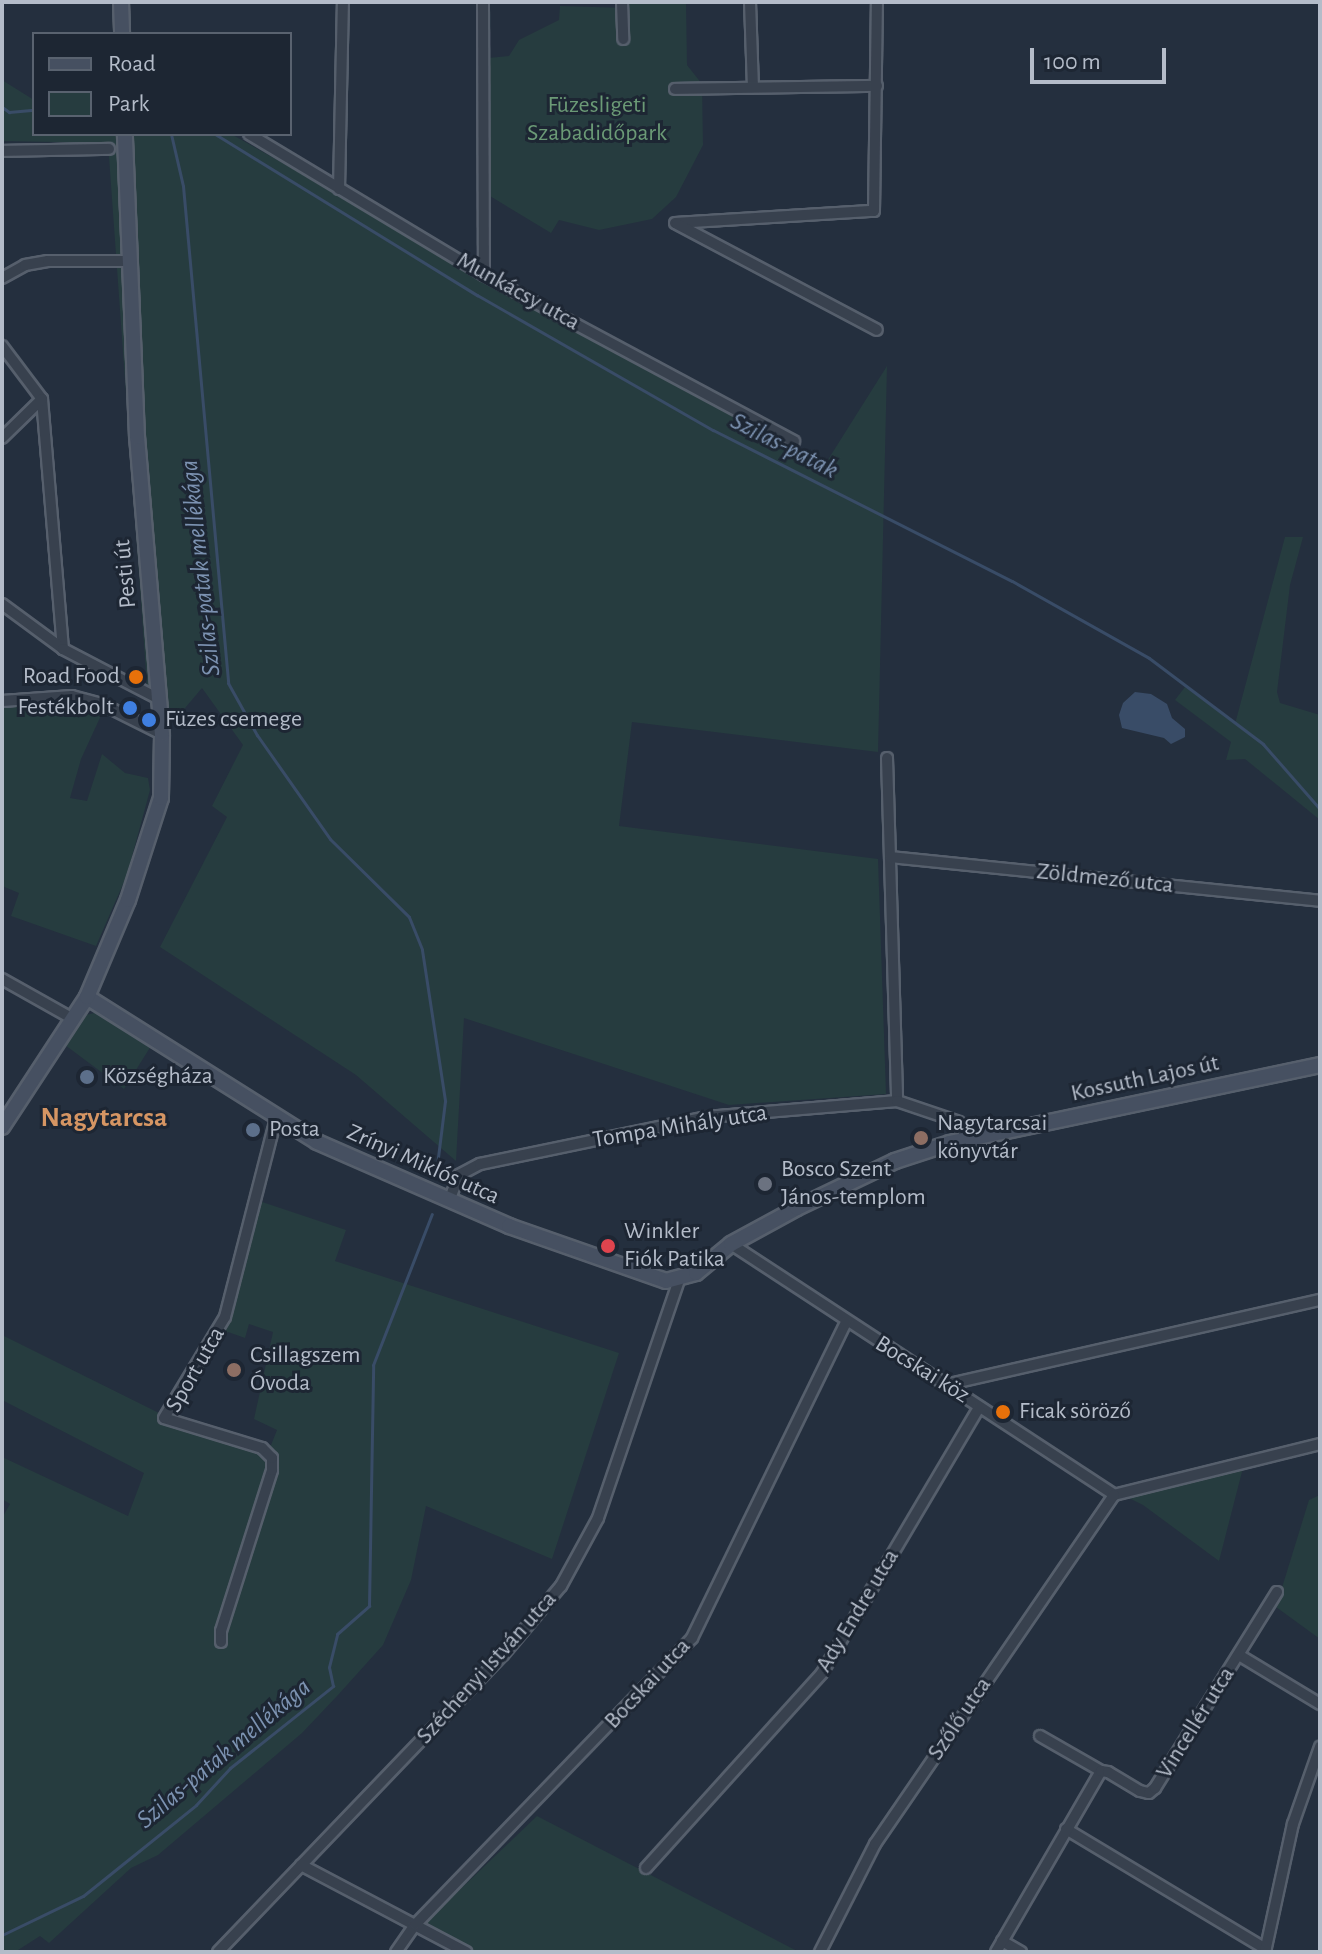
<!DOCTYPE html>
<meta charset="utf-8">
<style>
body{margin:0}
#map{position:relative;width:1322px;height:1954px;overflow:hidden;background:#242f3e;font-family:"Alegreya Sans",sans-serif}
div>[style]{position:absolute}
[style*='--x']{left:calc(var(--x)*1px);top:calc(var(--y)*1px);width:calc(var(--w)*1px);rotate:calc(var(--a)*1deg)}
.green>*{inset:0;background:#263c3f}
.water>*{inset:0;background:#394c67}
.stream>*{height:3px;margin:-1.5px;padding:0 1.5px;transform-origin:1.5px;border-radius:1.5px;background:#394c67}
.roads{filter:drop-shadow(2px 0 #565f6c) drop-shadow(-2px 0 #565f6c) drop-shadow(0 2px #565f6c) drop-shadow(0 -2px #565f6c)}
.street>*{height:10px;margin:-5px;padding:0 5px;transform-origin:5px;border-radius:5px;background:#38414e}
.secondary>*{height:14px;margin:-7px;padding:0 7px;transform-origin:7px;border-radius:7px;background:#465061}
.dots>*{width:22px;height:22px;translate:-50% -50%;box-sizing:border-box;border:4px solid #1d2633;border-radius:50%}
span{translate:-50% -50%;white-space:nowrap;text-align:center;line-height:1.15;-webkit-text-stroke:6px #1d2633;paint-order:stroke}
.park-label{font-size:24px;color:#6b9a76}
.street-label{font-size:24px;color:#b4bcc9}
.poi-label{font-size:24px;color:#b4bcc9}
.right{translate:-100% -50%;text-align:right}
.left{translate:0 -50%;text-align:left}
.water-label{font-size:26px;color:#7c92b1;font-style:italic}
.quarter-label{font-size:28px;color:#d59563;font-weight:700}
.frame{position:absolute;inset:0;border:4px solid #b4bcc9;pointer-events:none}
.legend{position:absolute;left:32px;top:32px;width:260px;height:104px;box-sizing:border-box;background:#1d2633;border:2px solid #59626f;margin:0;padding:10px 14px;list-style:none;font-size:24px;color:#b4bcc9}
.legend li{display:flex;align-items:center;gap:16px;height:40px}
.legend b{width:40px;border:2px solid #59626f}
.scale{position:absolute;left:1030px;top:48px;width:136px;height:36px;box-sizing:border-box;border:4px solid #b4bcc9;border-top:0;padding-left:10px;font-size:24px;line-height:28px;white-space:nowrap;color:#b4bcc9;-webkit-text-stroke:6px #1d2633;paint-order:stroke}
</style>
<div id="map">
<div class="green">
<i style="clip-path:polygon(629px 2px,686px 2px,687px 65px,702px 84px,703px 145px,676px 197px,652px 219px,599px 230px,559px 220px,551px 233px,490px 196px,488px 58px,509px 56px,519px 40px,559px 20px,560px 6px,628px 8px)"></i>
<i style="clip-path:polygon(2px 80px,34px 100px,34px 134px,231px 134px,824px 466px,887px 366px,878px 752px,632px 722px,619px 826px,878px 859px,886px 1094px,729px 1105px,464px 1018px,456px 1161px,356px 1075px,160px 947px,227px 817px,212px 806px,243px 745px,202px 688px,180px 714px,148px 700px,108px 143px,2px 141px)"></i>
<i style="clip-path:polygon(1285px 537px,1303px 537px,1290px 585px,1277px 692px,1280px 703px,1320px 715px,1320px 820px,1245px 759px,1226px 760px,1231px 742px,1175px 700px,1185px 687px,1235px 724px)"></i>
<i style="clip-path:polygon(73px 698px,104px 709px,81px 759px,70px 798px,87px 801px,102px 754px,125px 773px,148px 778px,150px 790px,127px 875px,96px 946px,11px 916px,19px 893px,2px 886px,2px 703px)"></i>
<i style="clip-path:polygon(98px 1012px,151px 1046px,124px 1089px,65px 1045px,86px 1015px)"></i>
<i style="clip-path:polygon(evenodd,250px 1198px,346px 1230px,335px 1261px,619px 1353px,552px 1559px,426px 1506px,411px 1580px,383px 1645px,338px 1695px,302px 1733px,158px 1855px,131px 1868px,49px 1943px,40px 1936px,15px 1952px,2px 1952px,2px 1518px,10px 1504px,2px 1499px,2px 1457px,128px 1516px,144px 1473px,2px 1400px,2px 1335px,159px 1413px,216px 1322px,250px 1198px,249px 1324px,273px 1332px,254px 1419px,277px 1430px,271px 1445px,176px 1416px,182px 1401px,228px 1332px,245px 1338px,249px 1324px)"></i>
<i style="clip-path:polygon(1244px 1464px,1219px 1561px,1143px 1505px,1119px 1493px)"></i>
<i style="clip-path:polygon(1320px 1495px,1320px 1639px,1276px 1607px,1309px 1500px)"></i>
<i style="clip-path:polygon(537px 1816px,799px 1952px,476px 1952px,426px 1922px)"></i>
</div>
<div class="water">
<i style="clip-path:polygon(1135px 692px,1151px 694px,1167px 704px,1172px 718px,1185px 729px,1185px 737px,1171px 744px,1164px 738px,1122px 728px,1119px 715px,1123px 703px)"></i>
</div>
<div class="stream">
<i style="--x:2;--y:107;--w:9;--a:36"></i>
<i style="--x:9;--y:112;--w:25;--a:-5"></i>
<i style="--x:171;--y:134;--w:53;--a:77"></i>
<i style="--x:183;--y:186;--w:499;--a:84.8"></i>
<i style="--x:228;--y:683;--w:60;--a:60.9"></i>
<i style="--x:257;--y:735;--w:127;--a:54.9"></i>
<i style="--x:330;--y:839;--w:111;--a:44.6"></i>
<i style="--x:409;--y:917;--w:35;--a:68"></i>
<i style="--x:422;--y:950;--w:153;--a:81.3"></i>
<i style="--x:445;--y:1101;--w:73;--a:97.1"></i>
<i style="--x:215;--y:134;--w:308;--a:31.6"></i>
<i style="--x:477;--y:295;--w:272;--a:29.8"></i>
<i style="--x:713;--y:430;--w:335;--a:26.8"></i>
<i style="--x:1012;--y:581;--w:157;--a:29.3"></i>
<i style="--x:1149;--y:658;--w:143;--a:37"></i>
<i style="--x:1263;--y:744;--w:86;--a:48.8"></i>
<i style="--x:2;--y:1935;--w:90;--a:-25.7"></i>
<i style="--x:83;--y:1896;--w:145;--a:-38.8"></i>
<i style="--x:196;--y:1805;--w:50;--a:-47.4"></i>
<i style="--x:230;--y:1768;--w:132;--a:-38.5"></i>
<i style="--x:333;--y:1686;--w:19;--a:-102"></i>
<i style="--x:329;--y:1667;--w:34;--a:-76"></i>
<i style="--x:337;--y:1634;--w:43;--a:-41.2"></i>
<i style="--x:369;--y:1606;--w:241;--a:-89"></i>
<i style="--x:373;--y:1365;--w:162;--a:-68.7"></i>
</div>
<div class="roads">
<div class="street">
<i style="--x:483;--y:2;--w:273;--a:89.8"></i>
<i style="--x:622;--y:2;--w:37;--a:88"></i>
<i style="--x:750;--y:2;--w:85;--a:88"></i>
<i style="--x:675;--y:89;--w:202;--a:-0.9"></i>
<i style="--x:249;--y:134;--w:274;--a:31"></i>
<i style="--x:484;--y:275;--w:352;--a:28.2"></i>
<i style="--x:2;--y:151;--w:107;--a:-1.1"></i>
<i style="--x:339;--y:189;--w:187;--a:-88.8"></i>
<i style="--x:675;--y:223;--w:199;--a:-3.5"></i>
<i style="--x:874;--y:211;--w:209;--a:-89.2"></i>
<i style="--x:677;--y:224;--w:226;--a:27.9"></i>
<i style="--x:2;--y:278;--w:26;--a:-29"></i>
<i style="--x:25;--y:265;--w:23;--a:-10"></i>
<i style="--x:48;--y:261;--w:81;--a:0"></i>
<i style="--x:2;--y:346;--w:66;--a:53"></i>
<i style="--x:42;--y:399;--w:251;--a:85.2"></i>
<i style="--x:2;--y:438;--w:56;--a:-44.3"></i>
<i style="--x:2;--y:604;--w:76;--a:36.4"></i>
<i style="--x:63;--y:649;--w:108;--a:27.5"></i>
<i style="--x:2;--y:701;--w:70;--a:-4.1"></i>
<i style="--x:72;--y:696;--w:31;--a:15"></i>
<i style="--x:102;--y:704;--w:67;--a:26.6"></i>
<i style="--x:887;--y:758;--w:343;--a:88.3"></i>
<i style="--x:890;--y:857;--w:432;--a:5.8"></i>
<i style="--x:2;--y:979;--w:81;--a:29.4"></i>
<i style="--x:449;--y:1201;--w:28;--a:-69"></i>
<i style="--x:459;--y:1175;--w:24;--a:-28"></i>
<i style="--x:480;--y:1164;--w:231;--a:-11.7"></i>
<i style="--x:706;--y:1117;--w:192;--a:-4.8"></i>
<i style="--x:897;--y:1101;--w:65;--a:18.7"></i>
<i style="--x:959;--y:1122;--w:19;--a:65"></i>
<i style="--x:731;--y:1244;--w:458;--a:33.2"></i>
<i style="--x:945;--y:1385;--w:385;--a:-12.8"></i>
<i style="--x:1114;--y:1495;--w:212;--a:-13.9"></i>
<i style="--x:221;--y:1642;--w:11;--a:-90"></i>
<i style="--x:221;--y:1631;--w:169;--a:-72.4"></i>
<i style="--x:272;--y:1470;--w:12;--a:-90"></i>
<i style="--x:272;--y:1458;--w:14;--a:-135"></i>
<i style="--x:262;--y:1448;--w:102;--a:-163"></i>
<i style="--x:164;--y:1418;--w:118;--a:-58.9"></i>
<i style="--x:225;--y:1317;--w:204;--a:-75.6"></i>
<i style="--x:1239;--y:1655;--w:95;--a:31.2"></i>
<i style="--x:1040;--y:1736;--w:70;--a:29.8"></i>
<i style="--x:1066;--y:1829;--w:233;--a:31"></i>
<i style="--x:301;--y:1865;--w:187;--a:27.8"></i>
<i style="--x:646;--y:1868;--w:263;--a:-47.9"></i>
<i style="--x:822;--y:1673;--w:309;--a:-59.4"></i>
<i style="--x:1002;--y:1941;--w:22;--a:30"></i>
<i style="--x:218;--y:1952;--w:412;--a:-46.2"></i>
<i style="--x:503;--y:1655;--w:90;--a:-50"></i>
<i style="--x:561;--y:1586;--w:77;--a:-61.4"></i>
<i style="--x:598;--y:1518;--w:251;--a:-71.2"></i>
<i style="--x:396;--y:1952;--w:33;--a:-55"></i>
<i style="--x:415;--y:1925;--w:399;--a:-46"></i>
<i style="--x:692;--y:1638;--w:352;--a:-64"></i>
<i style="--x:820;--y:1952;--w:121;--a:-63"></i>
<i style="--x:875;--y:1844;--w:423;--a:-55.6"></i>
<i style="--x:996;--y:1952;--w:209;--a:-59.9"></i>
<i style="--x:1101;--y:1771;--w:7;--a:8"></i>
<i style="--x:1108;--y:1772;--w:37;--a:31"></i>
<i style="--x:1140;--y:1791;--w:9;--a:13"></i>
<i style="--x:1149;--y:1793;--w:8;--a:-40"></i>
<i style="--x:1155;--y:1788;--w:231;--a:-58.1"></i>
<i style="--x:1265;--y:1952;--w:131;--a:-77.7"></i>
<i style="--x:1293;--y:1824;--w:82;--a:-70.7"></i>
</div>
<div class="secondary">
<i style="--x:121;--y:2;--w:32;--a:88"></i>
<i style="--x:87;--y:997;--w:272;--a:32.2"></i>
<i style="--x:317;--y:1142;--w:210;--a:23.6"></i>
<i style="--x:509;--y:1226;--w:166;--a:19.3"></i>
<i style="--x:666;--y:1281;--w:31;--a:-15"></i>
<i style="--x:696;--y:1273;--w:45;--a:-39.6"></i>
<i style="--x:731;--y:1244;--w:75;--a:-28.6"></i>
<i style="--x:797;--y:1208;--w:109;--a:-25.6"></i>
<i style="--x:895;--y:1161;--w:58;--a:-18.1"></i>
<i style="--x:950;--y:1143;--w:378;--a:-11.9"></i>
<i style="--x:2;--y:1127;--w:155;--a:-56.8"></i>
<i style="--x:87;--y:997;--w:105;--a:-67.1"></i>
<i style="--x:128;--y:900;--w:107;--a:-72.1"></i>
<i style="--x:161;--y:798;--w:64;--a:-89.1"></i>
<i style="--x:162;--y:734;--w:298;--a:-94.8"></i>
<i style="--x:137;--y:437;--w:303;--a:-92.3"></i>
</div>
</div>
<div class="dots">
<i style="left:136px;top:677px;background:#e8710a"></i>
<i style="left:130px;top:708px;background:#3f7fe0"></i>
<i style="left:149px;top:720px;background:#3f7fe0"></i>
<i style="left:87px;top:1077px;background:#5c6f8a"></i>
<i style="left:253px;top:1130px;background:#5c6f8a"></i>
<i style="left:921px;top:1138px;background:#8d6e63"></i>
<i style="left:765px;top:1184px;background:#6b7280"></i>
<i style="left:608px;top:1246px;background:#e0444e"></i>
<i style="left:234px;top:1370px;background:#8d6e63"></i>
<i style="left:1003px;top:1412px;background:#e8710a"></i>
</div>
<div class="park-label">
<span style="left:597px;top:120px">Füzesligeti<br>Szabadidőpark</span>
</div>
<div class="street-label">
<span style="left:518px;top:292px;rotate:29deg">Munkácsy utca</span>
<span style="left:126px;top:574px;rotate:-95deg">Pesti út</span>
<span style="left:1105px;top:879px;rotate:6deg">Zöldmező utca</span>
<span style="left:1145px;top:1079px;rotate:-12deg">Kossuth Lajos út</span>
<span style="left:680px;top:1127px;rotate:-9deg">Tompa Mihály utca</span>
<span style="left:423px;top:1165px;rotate:24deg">Zrínyi Miklós utca</span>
<span style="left:196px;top:1370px;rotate:-60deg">Sport utca</span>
<span style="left:922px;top:1370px;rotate:32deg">Bocskai köz</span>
<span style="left:858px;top:1611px;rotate:-59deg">Ady Endre utca</span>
<span style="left:487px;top:1668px;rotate:-48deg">Széchenyi István utca</span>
<span style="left:648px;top:1684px;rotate:-47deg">Bocskai utca</span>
<span style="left:960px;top:1719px;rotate:-56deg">Szőlő utca</span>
<span style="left:1196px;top:1723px;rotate:-58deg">Vincellér utca</span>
</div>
<div class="poi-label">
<span class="right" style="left:120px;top:677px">Road Food</span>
<span class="right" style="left:114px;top:708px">Festékbolt</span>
<span class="left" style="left:165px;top:720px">Füzes csemege</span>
<span class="left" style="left:103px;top:1077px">Községháza</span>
<span class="left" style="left:937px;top:1138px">Nagytarcsai<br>könyvtár</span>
<span class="left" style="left:269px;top:1130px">Posta</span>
<span class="left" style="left:781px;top:1184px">Bosco Szent<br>János-templom</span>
<span class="left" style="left:624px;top:1246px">Winkler<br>Fiók Patika</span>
<span class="left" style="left:250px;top:1370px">Csillagszem<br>Óvoda</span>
<span class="left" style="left:1019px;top:1412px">Ficak söröző</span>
</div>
<div class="water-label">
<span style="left:784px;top:446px;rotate:27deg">Szilas-patak</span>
<span style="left:201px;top:568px;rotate:-96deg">Szilas-patak mellékága</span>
<span style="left:224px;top:1754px;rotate:-40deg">Szilas-patak mellékága</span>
</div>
<div class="quarter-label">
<span style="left:104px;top:1118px">Nagytarcsa</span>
</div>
<div class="frame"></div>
<ul class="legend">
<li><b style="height:10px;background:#465061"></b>Road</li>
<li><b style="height:22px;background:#263c3f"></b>Park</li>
</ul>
<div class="scale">100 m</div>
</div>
